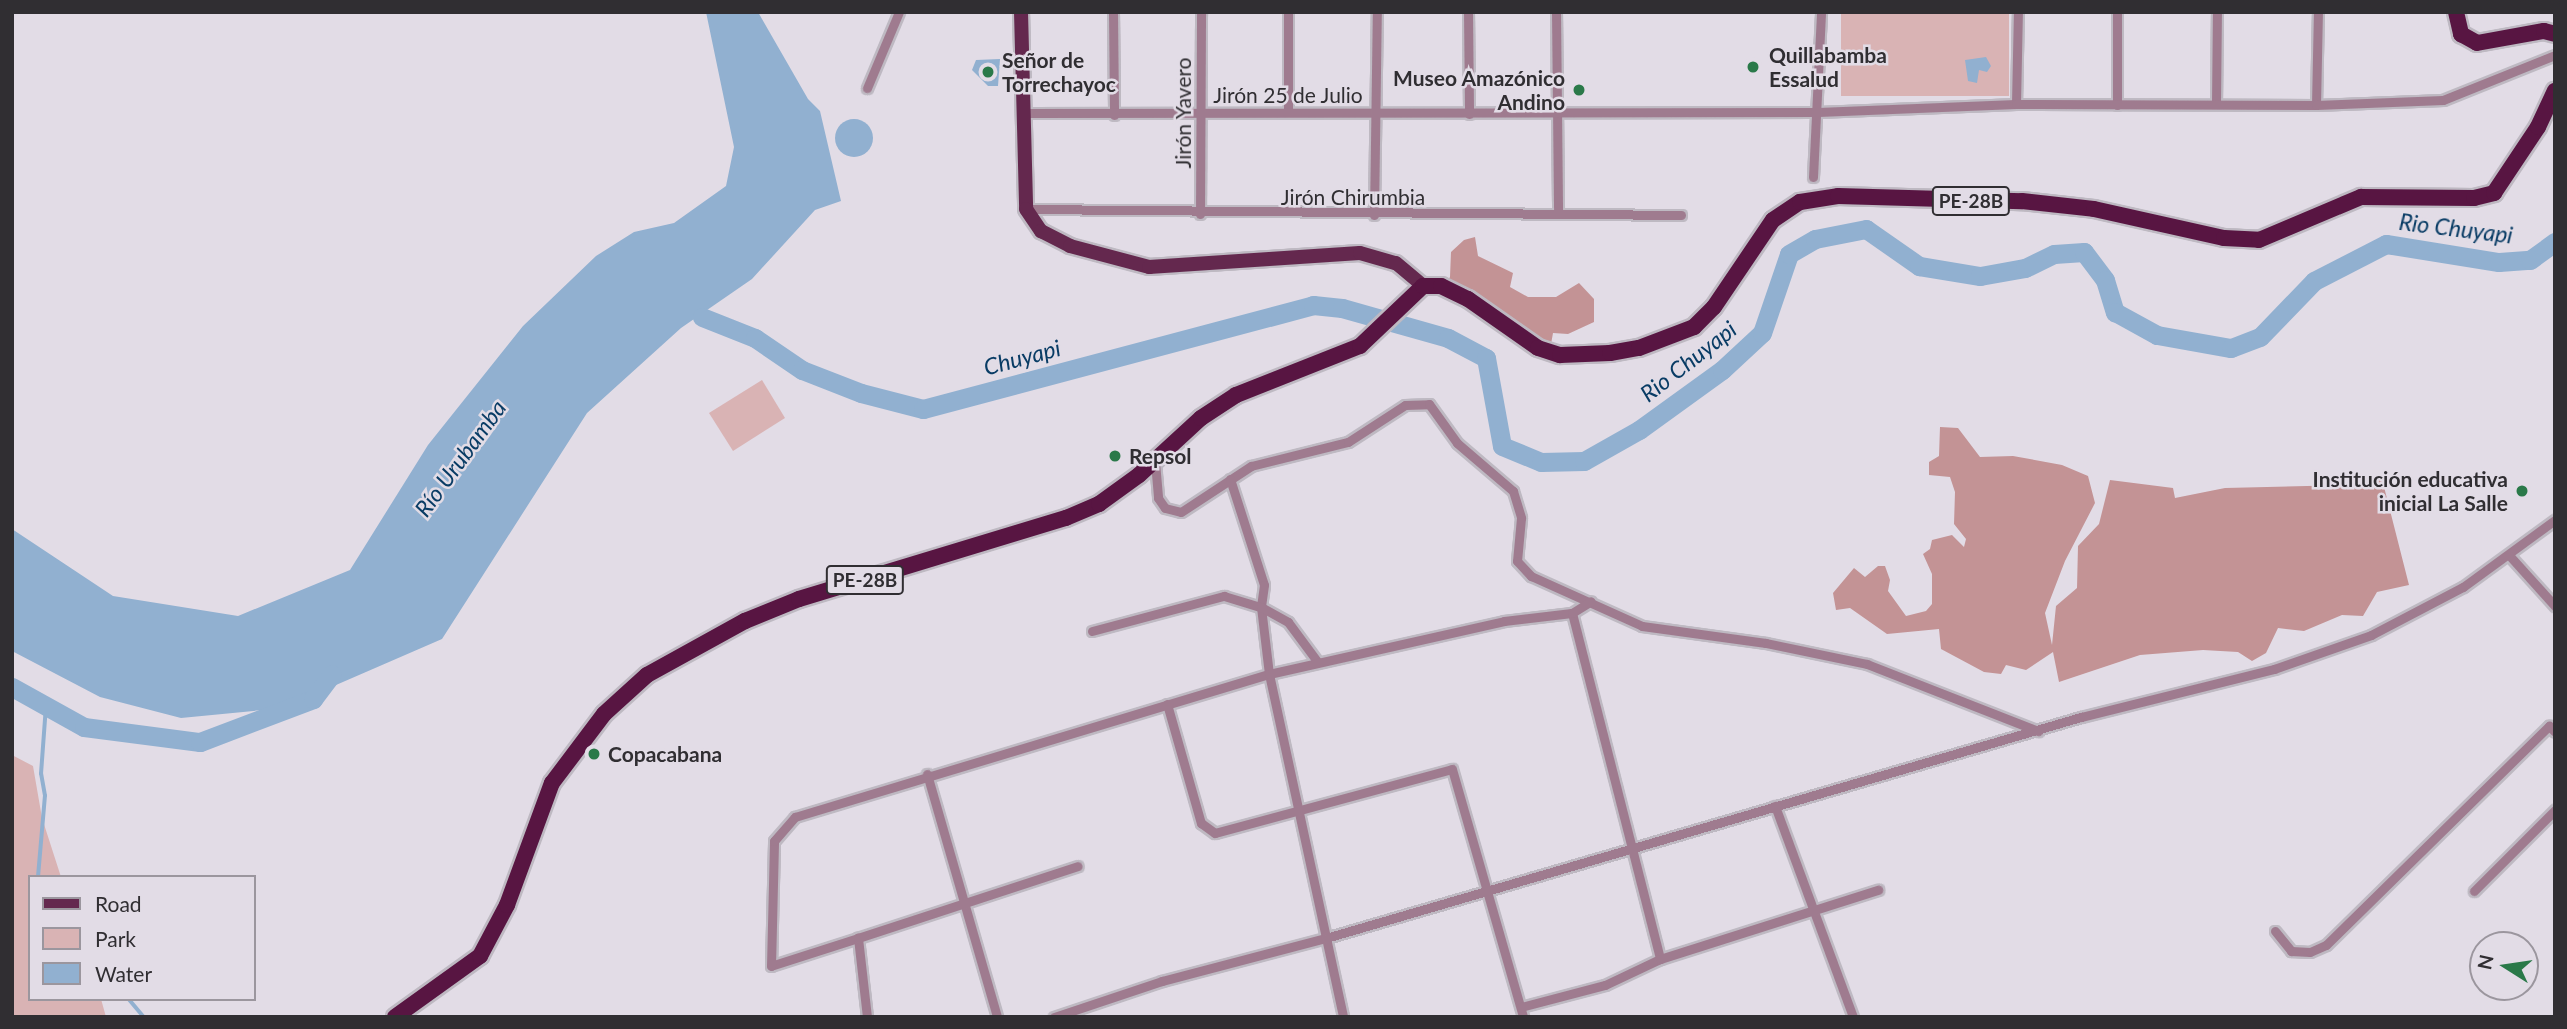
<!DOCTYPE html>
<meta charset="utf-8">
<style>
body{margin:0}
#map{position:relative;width:2567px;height:1029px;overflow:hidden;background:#e2dce6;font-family:Lato,sans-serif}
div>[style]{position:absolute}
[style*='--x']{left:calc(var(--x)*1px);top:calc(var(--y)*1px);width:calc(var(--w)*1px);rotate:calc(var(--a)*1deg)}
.green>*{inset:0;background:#d9b3b4}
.forest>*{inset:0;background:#c39395}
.water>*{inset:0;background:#91b0d0}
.round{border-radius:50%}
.stream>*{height:3.5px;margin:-1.75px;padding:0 1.75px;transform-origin:1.75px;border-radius:1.75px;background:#91b0d0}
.river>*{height:19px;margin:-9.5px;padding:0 9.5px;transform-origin:9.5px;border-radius:9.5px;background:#91b0d0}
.roads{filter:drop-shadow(2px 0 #beb9c2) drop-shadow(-2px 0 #beb9c2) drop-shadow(0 2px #beb9c2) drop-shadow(0 -2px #beb9c2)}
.minor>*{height:9px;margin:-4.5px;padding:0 4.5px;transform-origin:4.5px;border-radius:4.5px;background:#9f7b8f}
.primary>*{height:14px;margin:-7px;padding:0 7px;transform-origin:7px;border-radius:7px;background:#64284e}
.trunk>*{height:16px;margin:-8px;padding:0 8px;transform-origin:8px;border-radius:8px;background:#581542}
.dots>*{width:19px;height:19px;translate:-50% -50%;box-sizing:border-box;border:4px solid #e2dce6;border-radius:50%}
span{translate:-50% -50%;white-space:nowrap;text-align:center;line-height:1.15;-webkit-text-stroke:5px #e2dce6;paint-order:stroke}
.shield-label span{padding:2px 5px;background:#e2dce6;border:2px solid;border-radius:5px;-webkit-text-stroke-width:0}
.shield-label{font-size:19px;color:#302e32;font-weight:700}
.poi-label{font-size:21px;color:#302e32;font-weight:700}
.left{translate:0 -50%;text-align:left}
.right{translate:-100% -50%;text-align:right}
.street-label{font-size:21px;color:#302e32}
.water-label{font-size:23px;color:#093c65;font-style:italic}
.frame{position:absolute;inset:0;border:14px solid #302e32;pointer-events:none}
.legend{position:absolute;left:28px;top:875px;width:228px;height:126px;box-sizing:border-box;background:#e2dce6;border:2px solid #9b969e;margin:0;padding:9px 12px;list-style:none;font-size:21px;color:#302e32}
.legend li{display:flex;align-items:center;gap:14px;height:35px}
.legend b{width:35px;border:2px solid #9b969e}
.north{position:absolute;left:2469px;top:931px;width:70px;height:70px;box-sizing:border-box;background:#e2dce6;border:2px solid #9b969e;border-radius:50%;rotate:282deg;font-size:19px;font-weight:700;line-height:28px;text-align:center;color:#302e32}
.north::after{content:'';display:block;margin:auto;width:24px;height:32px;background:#2a7949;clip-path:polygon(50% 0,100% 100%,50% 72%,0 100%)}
</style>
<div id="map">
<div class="green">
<i style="clip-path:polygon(1841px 12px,2009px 12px,2009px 96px,1841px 96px)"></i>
<i style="clip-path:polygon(762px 380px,785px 418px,733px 451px,709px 413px)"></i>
<i style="clip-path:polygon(12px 755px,33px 766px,42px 818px,61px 877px,30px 877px,30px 999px,101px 999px,106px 1017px,12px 1017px)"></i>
</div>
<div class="forest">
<i style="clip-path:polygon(1475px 237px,1478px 256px,1513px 273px,1510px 287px,1528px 297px,1556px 297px,1579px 283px,1594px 299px,1594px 322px,1568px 334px,1553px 333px,1550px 350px,1444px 287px,1450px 277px,1451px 252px,1464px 240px)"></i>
<i style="clip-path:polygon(1940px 427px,1958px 428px,1980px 457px,2013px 456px,2062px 465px,2088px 476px,2095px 503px,2065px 561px,2045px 613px,2052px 645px,2056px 606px,2077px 588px,2078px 546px,2099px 524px,2110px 480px,2173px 488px,2175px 498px,2225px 488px,2349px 485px,2381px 475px,2409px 585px,2377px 592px,2363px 616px,2342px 615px,2304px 631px,2278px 628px,2266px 653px,2252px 661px,2238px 652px,2203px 650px,2140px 655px,2059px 682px,2053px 652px,2026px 670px,2006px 665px,2001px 674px,1984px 672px,1941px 649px,1939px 629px,1887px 634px,1850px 608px,1836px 610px,1833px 593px,1854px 568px,1865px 577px,1878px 566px,1885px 566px,1890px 580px,1888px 591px,1906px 616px,1926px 611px,1932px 604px,1932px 574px,1923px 554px,1930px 549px,1932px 540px,1952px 535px,1964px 547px,1966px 539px,1954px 524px,1955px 492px,1950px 477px,1929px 475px,1929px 462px,1939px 456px)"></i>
</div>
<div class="water">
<i style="clip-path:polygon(706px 12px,758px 12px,808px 99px,820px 111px,841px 201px,815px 210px,752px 279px,681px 328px,587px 413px,442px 639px,283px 708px,181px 718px,100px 697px,12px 651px,12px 529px,113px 596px,238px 616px,350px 570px,428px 445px,523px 326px,596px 256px,634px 232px,674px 223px,726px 186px,734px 147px)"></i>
<i style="clip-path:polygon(1986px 57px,1991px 66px,1987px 72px,1979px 70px,1977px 83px,1968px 81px,1965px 60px)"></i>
<i style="clip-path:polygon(1000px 59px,998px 86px,988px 86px,972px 70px,976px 60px)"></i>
<i class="round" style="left:835px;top:119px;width:38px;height:38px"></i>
</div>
<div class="stream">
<i style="--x:38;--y:877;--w:81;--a:-85.1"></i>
<i style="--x:45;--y:796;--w:22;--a:-100"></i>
<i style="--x:41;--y:774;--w:68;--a:-85.8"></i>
<i style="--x:129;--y:999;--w:23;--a:50"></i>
</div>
<div class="river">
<i style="--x:702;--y:317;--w:57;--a:21.6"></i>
<i style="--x:755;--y:338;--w:57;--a:34.2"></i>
<i style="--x:802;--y:370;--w:63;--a:21.3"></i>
<i style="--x:861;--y:393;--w:64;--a:14.5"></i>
<i style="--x:923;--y:409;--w:404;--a:-14.9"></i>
<i style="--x:1313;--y:305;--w:29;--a:6"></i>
<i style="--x:1342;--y:308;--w:110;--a:15.8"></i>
<i style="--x:1448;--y:338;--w:43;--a:27.8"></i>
<i style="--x:1486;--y:358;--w:89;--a:79.7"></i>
<i style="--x:1502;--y:446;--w:42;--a:22.3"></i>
<i style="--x:1541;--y:462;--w:43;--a:-1.3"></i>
<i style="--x:1584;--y:461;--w:63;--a:-29.4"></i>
<i style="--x:1639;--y:430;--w:102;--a:-35.9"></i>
<i style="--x:1722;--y:370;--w:54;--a:-42.8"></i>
<i style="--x:1762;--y:333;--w:83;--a:-71.1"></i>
<i style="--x:1789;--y:254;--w:30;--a:-30"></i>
<i style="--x:1815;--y:239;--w:52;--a:-11.1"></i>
<i style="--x:1866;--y:229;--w:65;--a:34.9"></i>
<i style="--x:1919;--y:266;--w:62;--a:9.3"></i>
<i style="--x:1980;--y:276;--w:46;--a:-10.1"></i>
<i style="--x:2025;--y:268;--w:32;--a:-26"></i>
<i style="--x:2054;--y:254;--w:30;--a:-4"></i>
<i style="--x:2084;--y:252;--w:35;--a:53"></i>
<i style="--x:2105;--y:280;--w:34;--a:73"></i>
<i style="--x:2115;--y:312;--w:48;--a:28.7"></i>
<i style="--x:2157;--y:335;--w:75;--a:10"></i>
<i style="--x:2231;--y:348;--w:31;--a:-21"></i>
<i style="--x:2260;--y:337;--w:78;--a:-46"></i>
<i style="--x:2314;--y:281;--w:81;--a:-27.2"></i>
<i style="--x:2386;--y:244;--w:114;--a:9.1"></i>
<i style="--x:2499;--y:262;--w:31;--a:-4"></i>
<i style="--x:2530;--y:260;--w:31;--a:-36"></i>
<i style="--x:12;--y:687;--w:82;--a:29.1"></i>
<i style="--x:84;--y:727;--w:117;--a:7.4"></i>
<i style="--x:200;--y:742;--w:121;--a:-20.8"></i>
<i style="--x:313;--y:699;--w:31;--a:-53"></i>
</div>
<div class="roads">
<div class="minor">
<i style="--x:1113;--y:12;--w:103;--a:89.4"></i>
<i style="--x:1288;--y:12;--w:100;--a:90"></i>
<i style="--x:1468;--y:12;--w:102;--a:89.4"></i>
<i style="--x:1556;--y:12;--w:201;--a:89.4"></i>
<i style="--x:867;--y:88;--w:82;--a:-67.2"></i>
<i style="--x:2216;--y:103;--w:91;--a:-89.4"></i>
<i style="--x:2016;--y:104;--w:92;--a:-88.8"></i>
<i style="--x:2117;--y:105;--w:93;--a:-90"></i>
<i style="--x:2316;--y:105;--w:93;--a:-88.8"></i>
<i style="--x:1022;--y:113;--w:796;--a:-0.07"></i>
<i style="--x:1818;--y:112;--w:198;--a:-2.3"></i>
<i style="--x:2016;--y:104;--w:300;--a:0.2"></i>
<i style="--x:2316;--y:105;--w:127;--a:-2.3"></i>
<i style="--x:2443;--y:100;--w:121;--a:-21.9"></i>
<i style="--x:1813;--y:177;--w:165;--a:-87.2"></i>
<i style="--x:1026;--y:209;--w:655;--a:0.52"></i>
<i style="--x:1200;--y:214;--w:202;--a:-89.7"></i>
<i style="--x:1374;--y:215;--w:203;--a:-89.2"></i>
<i style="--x:1155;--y:462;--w:36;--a:85"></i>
<i style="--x:1158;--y:498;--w:12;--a:55"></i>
<i style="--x:1165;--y:508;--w:16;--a:14"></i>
<i style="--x:1181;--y:512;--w:84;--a:-33.3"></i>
<i style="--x:1251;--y:466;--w:100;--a:-13.9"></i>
<i style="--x:1348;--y:442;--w:68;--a:-33"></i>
<i style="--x:1405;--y:405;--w:24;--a:-2"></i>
<i style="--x:1429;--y:404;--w:48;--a:54.3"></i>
<i style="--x:1457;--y:443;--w:74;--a:40.6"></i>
<i style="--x:1513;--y:491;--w:28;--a:73"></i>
<i style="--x:1521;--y:518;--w:43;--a:95.3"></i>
<i style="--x:1517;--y:561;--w:21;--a:47"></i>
<i style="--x:1531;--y:576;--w:122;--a:24.2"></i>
<i style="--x:1642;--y:626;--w:125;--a:7.8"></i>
<i style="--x:1766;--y:643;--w:103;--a:11.7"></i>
<i style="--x:1867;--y:664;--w:184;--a:21.4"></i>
<i style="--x:1230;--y:479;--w:111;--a:72.2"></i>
<i style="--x:1264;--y:585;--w:22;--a:98"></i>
<i style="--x:1261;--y:607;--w:67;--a:83.2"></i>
<i style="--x:1269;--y:674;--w:351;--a:77.8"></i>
<i style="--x:2509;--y:555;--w:69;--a:48"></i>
<i style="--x:1572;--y:613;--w:357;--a:75.7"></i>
<i style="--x:1092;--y:631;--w:137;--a:-14.9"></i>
<i style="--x:1224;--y:596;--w:39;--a:17"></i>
<i style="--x:1261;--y:607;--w:31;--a:29"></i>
<i style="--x:1288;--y:622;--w:49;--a:53.4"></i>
<i style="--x:1167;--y:704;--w:124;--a:74.1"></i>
<i style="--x:1201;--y:823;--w:17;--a:36"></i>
<i style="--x:1215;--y:833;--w:245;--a:-15.1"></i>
<i style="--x:1452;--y:769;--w:258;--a:74"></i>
<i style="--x:927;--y:774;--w:253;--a:73.9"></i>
<i style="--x:1775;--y:806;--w:225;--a:69.7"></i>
<i style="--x:2474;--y:891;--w:115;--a:-45"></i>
<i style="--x:2275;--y:931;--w:26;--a:51"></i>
<i style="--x:2291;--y:951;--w:19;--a:3"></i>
<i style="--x:2310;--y:952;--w:17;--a:-24"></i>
<i style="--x:2326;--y:945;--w:313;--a:-44.5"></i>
<i style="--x:2549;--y:726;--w:8;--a:45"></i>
<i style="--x:858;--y:938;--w:91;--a:162.2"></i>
<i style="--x:771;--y:966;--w:125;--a:-88.6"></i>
<i style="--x:774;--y:841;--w:32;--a:-49"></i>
<i style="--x:795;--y:817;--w:495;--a:-16.8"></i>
<i style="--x:1269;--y:674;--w:241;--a:-12.7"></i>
<i style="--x:1504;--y:621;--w:68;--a:-6.7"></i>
<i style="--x:1572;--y:613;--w:22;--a:-32"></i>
<i style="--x:1521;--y:1007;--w:87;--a:-14.7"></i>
<i style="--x:1605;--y:985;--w:61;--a:-25.3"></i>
<i style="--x:1660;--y:959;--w:229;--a:-17.6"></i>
<i style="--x:867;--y:1017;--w:80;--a:-96.5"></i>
<i style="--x:858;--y:938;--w:231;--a:-18.1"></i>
<i style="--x:1054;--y:1017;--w:114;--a:-18.4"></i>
<i style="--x:1162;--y:981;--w:170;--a:-14.7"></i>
<i style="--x:1326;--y:938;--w:787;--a:-16.32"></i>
<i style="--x:2081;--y:717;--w:199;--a:-14"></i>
<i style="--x:2274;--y:669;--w:103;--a:-19.3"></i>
<i style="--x:2371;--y:635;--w:104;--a:-27.6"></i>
<i style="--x:2463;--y:587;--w:114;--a:-36.1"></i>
</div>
<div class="primary">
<i style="--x:1021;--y:12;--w:197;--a:88.5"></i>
<i style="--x:1026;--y:209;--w:27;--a:56"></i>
<i style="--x:1041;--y:231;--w:33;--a:27"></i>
<i style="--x:1070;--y:246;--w:82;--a:14.9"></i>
<i style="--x:1149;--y:267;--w:211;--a:-3.8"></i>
<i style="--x:1360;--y:253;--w:37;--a:16"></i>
<i style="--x:1396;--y:263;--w:35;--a:40"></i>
</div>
<div class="trunk">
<i style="--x:2456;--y:12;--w:23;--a:77"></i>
<i style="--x:2461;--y:34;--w:18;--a:29"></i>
<i style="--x:2477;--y:43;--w:68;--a:-10.2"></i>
<i style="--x:2544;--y:31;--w:11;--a:15"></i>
<i style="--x:395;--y:1017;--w:105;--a:-35.7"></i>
<i style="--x:480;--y:956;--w:58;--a:-62.1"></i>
<i style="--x:507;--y:905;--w:130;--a:-69.8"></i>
<i style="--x:552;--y:783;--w:86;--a:-53"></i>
<i style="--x:604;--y:714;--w:58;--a:-42.2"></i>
<i style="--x:647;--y:675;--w:112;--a:-28.9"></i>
<i style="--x:745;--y:621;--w:58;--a:-22.2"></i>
<i style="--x:799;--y:599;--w:279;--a:-16.9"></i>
<i style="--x:1066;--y:518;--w:36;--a:-23"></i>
<i style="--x:1099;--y:504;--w:49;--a:-35.9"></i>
<i style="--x:1139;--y:475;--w:84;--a:-42.6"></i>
<i style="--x:1201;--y:418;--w:42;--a:-33.3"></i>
<i style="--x:1236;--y:395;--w:133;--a:-21.6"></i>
<i style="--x:1360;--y:346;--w:87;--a:-43.6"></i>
<i style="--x:1423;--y:286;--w:18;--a:0"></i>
<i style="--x:1441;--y:286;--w:30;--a:26"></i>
<i style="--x:1468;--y:299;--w:85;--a:35"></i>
<i style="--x:1538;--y:348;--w:23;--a:18"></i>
<i style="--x:1560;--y:355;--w:50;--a:-2.3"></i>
<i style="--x:1610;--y:353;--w:29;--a:-10"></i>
<i style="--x:1639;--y:348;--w:59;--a:-20.9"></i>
<i style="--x:1694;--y:327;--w:28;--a:-45"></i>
<i style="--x:1714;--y:307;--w:105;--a:-55.9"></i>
<i style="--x:1773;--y:220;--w:32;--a:-34"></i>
<i style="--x:1800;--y:202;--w:38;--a:-9"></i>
<i style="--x:1838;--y:196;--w:184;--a:1.6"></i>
<i style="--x:2022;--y:201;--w:72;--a:6.3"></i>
<i style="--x:2094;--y:209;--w:133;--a:12.6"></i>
<i style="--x:2224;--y:238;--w:35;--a:3"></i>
<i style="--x:2259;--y:240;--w:111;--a:-22.9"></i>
<i style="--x:2361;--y:197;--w:113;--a:0.5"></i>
<i style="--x:2474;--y:198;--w:21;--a:-14"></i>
<i style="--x:2494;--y:193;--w:79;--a:-56.3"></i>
<i style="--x:2538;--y:127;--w:40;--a:-65"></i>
</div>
</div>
<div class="dots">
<i style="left:1753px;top:67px;background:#2a7949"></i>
<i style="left:988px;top:72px;background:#2a7949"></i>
<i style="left:1579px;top:90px;background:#2a7949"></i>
<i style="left:1115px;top:456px;background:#2a7949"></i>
<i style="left:2522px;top:491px;background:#2a7949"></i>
<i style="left:594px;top:754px;background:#2a7949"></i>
</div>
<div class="shield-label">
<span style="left:1971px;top:201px">PE-28B</span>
<span style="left:865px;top:580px">PE-28B</span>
</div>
<div class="poi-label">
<span class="left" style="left:1769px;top:67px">Quillabamba<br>Essalud</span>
<span class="left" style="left:1002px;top:72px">Señor de<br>Torrechayoc</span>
<span class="right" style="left:1565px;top:90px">Museo Amazónico<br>Andino</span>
<span class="left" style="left:1129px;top:456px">Repsol</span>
<span class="right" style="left:2508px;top:491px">Institución educativa<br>inicial La Salle</span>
<span class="left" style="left:608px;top:754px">Copacabana</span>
</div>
<div class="street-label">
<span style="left:1288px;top:95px">Jirón 25 de Julio</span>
<span style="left:1183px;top:113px;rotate:-90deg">Jirón Yavero</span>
<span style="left:1353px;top:197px">Jirón Chirumbia</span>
</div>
<div class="water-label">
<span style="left:2456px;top:228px;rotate:7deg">Rio Chuyapi</span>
<span style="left:1022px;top:357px;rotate:-15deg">Chuyapi</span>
<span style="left:1688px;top:361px;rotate:-38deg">Rio Chuyapi</span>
<span style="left:460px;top:458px;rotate:-54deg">Río Urubamba</span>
</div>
<div class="frame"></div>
<ul class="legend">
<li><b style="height:9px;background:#64284e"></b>Road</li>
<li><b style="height:19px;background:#d9b3b4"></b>Park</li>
<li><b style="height:19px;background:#91b0d0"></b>Water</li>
</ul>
<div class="north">N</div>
</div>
